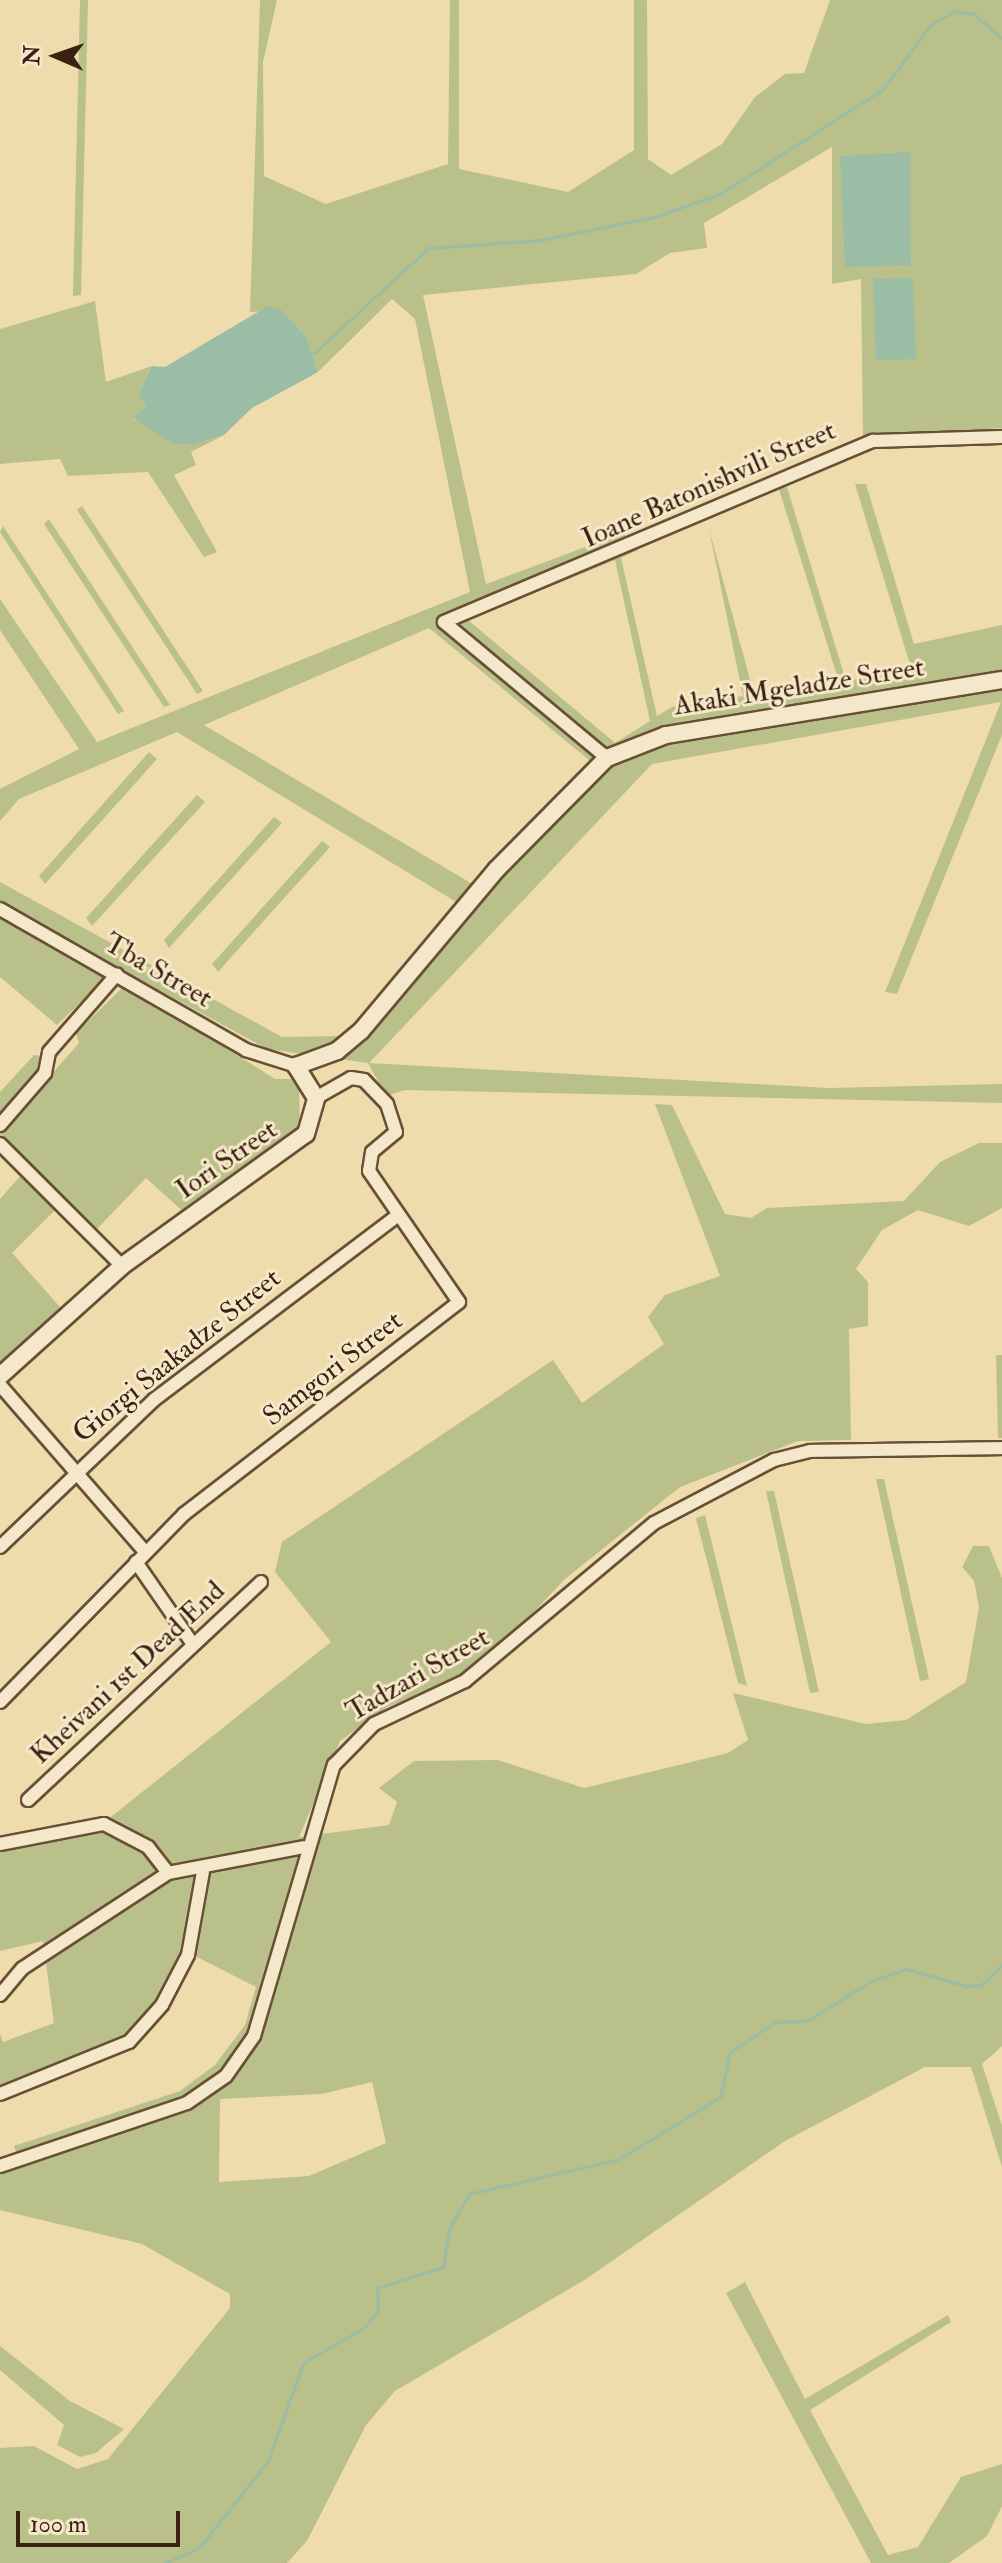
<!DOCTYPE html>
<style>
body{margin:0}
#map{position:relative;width:1002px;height:2563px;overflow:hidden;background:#efdcad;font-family:"IM FELL Double Pica",serif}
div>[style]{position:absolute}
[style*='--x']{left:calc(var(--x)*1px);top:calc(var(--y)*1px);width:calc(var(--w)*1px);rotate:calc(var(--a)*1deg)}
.green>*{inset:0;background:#bac089}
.water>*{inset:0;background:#9bbca5}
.stream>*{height:3px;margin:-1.5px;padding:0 1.5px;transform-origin:1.5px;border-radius:1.5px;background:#9bbca5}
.roads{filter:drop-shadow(2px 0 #685036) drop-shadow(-2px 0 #685036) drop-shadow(0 2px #685036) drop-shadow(0 -2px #685036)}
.minor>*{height:12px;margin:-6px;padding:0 6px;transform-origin:6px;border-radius:6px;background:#f5e8ca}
.tertiary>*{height:16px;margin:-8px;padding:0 8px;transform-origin:8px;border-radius:8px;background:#f5e8ca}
span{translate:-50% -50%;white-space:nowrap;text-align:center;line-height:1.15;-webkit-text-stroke:6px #f5e8ca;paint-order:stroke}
.street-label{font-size:28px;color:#3b210f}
.north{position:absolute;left:16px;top:16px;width:80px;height:80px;-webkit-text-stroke:6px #f5e8ca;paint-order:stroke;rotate:272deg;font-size:22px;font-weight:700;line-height:32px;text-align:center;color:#3b210f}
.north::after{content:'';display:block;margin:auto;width:28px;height:36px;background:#3b210f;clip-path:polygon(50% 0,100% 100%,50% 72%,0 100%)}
.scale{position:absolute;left:16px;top:2511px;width:164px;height:36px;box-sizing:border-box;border:4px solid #3b210f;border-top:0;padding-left:10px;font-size:24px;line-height:28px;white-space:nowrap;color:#3b210f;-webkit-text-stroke:6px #f5e8ca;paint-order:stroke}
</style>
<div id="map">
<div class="green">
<i style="clip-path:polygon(80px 0,88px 0,81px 295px,73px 296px)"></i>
<i style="clip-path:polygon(evenodd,260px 0,277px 0,263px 62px,264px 176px,326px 204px,448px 164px,450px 0,459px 0,459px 169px,568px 192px,634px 150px,634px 0,647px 0,648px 159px,671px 175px,722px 144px,755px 97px,785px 74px,804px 73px,830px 0,1002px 0,1002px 428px,863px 438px,861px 279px,832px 284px,832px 147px,704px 223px,707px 248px,670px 253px,636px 274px,423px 295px,486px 584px,623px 533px,638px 550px,621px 558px,657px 716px,672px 707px,743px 696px,709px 529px,754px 694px,839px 682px,779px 489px,787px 487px,846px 681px,912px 671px,855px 484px,866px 484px,914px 644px,1002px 625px,1002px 735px,897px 994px,885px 992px,1001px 702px,652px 764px,369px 1063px,829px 1088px,1002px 1084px,1002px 1103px,405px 1090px,386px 1096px,368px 1063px,267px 1049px,0 903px,0 882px,282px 1037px,340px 1036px,377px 1015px,471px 911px,177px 732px,19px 799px,0 821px,0 789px,79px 749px,0 630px,0 599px,97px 742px,470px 592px,415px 319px,392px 299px,318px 372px,307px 338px,282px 310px,250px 312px,260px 0,615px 560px,650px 721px,615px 743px,468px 620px,615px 560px,260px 0,429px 628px,595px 765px,486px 892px,204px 725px,429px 628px)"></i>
<i style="clip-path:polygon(95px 301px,106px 382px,152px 366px,138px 395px,146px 406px,133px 419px,196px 444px,224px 435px,191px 452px,196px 465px,174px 475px,217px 552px,204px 557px,148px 472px,68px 476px,60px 459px,0 464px,0 329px)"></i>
<i style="clip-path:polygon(82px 506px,203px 691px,197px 694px,77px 510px)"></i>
<i style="clip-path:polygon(49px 519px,170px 705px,164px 707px,44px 524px)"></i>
<i style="clip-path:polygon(3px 526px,124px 711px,118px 714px,0 532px)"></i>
<i style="clip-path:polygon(149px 752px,157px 759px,45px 884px,39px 876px)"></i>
<i style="clip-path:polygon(197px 795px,205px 802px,92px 926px,86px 918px)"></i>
<i style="clip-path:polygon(274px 817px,282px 823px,169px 948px,164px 940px)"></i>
<i style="clip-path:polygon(322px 841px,330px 847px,218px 972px,212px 964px)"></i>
<i style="clip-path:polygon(0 915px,108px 976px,57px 1025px,0 977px)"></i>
<i style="clip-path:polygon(125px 985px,275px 1079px,299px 1079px,300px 1133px,186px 1214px,146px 1178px,95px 1231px,0 1142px,0 1133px,79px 1043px,76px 1033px)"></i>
<i style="clip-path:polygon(34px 1055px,43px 1056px,42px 1070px,0 1118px,0 1092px)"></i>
<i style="clip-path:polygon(evenodd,655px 1104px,672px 1105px,725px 1214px,751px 1218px,767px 1208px,904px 1201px,940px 1162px,979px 1143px,1002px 1143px,1002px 1208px,969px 1226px,918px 1210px,882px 1230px,856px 1269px,868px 1282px,868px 1326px,849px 1329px,851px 1440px,798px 1441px,680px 1487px,565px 1579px,505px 1642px,456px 1680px,387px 1707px,340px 1741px,299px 1837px,389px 1825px,397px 1802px,379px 1788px,414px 1761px,498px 1760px,584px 1788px,728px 1753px,748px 1740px,733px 1693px,866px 1724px,906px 1720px,966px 1682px,979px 1607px,974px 1581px,962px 1567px,973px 1546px,989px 1546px,1002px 1578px,1002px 2046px,982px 2064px,1002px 2126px,1002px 2167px,971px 2067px,925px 2067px,785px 2141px,586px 2279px,395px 2391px,366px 2425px,307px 2541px,287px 2563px,0 2563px,0 2448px,34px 2446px,77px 2469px,108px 2459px,230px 2308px,230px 2294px,142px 2244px,0 2210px,0 2171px,20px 2165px,14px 2146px,180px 2091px,215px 2065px,245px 2025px,256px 1987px,193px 1955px,134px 2046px,0 2098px,0 2034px,3px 2042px,54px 2023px,43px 1941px,0 1951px,0 1850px,107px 1820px,331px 1642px,275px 1572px,282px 1542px,553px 1360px,582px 1403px,664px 1344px,648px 1317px,665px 1295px,720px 1276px,655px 1104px,372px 2082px,386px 2143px,309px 2176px,219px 2182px,220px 2099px,322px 2094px,372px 2082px)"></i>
<i style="clip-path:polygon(23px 1173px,58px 1207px,12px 1253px,61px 1308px,0 1365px,0 1199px)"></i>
<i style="clip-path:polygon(996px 1355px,1002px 1355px,1002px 1438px,998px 1438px)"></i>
<i style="clip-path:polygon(876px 1479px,884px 1479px,929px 1679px,920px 1681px)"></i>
<i style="clip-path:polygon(766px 1491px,774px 1491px,819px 1692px,810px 1693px)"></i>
<i style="clip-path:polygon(705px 1515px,747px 1686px,738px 1683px,696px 1518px)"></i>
<i style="clip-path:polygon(745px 2282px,805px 2399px,948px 2315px,951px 2322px,810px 2410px,888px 2555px,918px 2547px,961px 2477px,1002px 2464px,1002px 2506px,987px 2536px,949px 2563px,871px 2563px,726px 2293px)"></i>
<i style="clip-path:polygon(0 2346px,70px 2401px,124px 2429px,96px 2453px,80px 2457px,57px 2445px,64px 2425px,0 2370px)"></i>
</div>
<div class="water">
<i style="clip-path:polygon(910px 152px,911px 265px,845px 267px,840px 156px)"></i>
<i style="clip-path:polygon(913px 278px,916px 359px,876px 360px,873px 279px)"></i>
<i style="clip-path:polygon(268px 306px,282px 310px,307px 338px,318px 372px,252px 408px,224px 435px,196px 444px,174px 444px,133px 418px,146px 406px,138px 395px,152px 366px,165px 367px)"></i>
</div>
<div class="stream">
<i style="--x:314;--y:353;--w:155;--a:-42.6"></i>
<i style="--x:428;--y:248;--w:113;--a:-4"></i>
<i style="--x:541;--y:240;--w:115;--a:-11.5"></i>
<i style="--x:654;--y:217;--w:70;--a:-19.2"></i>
<i style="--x:720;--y:194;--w:194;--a:-32.8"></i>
<i style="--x:883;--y:89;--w:81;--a:-53.6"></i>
<i style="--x:931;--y:24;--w:27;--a:-28"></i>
<i style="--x:955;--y:11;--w:19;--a:9"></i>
<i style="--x:974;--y:14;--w:37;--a:41"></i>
<i style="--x:165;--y:2563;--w:37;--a:-24"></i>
<i style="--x:199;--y:2548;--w:111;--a:-51.6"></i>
<i style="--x:268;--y:2461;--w:104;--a:-70.3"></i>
<i style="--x:303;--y:2363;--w:72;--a:-30.1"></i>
<i style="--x:365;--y:2327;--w:21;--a:-53"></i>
<i style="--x:378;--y:2310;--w:22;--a:-93"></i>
<i style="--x:377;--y:2288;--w:69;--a:-17.7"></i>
<i style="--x:443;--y:2267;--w:38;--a:-81"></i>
<i style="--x:449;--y:2229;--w:40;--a:-60.3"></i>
<i style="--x:469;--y:2194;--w:154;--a:-13.1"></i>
<i style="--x:619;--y:2159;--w:119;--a:-31.5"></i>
<i style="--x:720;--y:2097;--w:46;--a:-77.5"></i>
<i style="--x:730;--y:2052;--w:54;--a:-33.7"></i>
<i style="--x:775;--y:2022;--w:32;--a:-2"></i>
<i style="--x:807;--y:2021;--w:75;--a:-32"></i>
<i style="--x:871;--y:1981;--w:37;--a:-19"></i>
<i style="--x:906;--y:1969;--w:63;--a:15.6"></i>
<i style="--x:967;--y:1986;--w:14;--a:-4"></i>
<i style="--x:981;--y:1985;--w:29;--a:-44"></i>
</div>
<div class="roads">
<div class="minor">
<i style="--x:607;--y:758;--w:212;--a:-140.2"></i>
<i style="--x:444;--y:622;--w:466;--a:-22.9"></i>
<i style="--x:873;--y:441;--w:129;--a:-1.8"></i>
<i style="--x:0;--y:909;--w:284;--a:29.8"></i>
<i style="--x:246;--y:1050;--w:52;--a:17.7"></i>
<i style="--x:0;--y:1125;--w:69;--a:-49.1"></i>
<i style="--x:45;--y:1073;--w:21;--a:-79"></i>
<i style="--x:49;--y:1052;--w:103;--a:-48.9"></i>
<i style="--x:0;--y:1144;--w:173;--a:45"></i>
<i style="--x:0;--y:1385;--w:221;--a:49"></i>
<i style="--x:0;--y:1547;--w:214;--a:-43.7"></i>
<i style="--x:155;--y:1399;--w:303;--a:-37.1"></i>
<i style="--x:136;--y:1562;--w:98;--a:55.3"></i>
<i style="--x:0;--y:1702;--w:263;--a:-45.6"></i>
<i style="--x:184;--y:1514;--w:347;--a:-37.6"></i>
<i style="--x:459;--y:1302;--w:159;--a:-124.5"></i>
<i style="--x:369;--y:1171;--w:19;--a:-81"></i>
<i style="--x:372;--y:1152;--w:31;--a:-40"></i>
<i style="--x:396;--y:1132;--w:29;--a:-108"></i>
<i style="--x:387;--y:1104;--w:33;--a:-134"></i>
<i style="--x:364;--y:1080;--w:13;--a:-171"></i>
<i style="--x:351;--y:1078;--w:40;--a:150.3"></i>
<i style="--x:28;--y:1800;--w:319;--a:-43.1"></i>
<i style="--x:0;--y:1844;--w:106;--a:-10.9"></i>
<i style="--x:104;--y:1824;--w:50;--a:27.6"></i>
<i style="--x:148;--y:1847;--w:33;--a:52"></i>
<i style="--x:0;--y:1995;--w:35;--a:-50"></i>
<i style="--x:23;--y:1968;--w:173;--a:-33.2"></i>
<i style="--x:168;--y:1873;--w:138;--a:-10.8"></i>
<i style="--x:0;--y:2094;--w:139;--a:-22"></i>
<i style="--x:129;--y:2042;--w:50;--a:-48.3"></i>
<i style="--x:162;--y:2005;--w:56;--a:-62.5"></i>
<i style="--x:188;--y:1955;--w:84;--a:-79.8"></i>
<i style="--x:0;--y:2166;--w:197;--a:-18.6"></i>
<i style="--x:187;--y:2103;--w:47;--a:-34.7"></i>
<i style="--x:226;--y:2076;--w:49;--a:-55"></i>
<i style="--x:254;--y:2036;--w:283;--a:-73.6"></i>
<i style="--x:334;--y:1765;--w:57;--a:-45.7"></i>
<i style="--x:374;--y:1724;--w:101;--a:-25.3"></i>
<i style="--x:465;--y:1681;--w:246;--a:-39.9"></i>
<i style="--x:654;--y:1523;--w:136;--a:-27.7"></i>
<i style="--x:774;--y:1460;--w:37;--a:-14"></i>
<i style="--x:810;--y:1451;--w:192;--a:-0.9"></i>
</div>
<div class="tertiary">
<i style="--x:0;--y:1376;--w:164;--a:-42"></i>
<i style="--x:122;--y:1266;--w:226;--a:-35.7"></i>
<i style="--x:306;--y:1134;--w:37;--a:-74"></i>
<i style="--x:316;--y:1098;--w:38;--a:-122"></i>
<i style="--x:296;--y:1066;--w:44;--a:-20.1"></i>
<i style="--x:337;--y:1051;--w:31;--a:-40"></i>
<i style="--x:361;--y:1031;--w:210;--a:-50"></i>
<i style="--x:496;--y:870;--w:158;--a:-45.3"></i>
<i style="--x:607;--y:758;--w:63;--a:-21.3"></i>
<i style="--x:666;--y:735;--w:340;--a:-9.3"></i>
</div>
</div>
<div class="street-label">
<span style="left:709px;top:485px;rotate:-24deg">Ioane Batonishvili Street</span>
<span style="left:799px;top:687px;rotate:-9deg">Akaki Mgeladze Street</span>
<span style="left:158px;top:971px;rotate:30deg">Tba Street</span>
<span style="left:227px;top:1160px;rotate:-35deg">Iori Street</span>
<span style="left:177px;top:1356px;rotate:-39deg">Giorgi Saakadze Street</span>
<span style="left:333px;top:1369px;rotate:-38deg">Samgori Street</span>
<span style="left:128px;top:1673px;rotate:-43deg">Kheivani 1st Dead End</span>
<span style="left:418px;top:1675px;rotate:-30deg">Tadzari Street</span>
</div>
<div class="north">N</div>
<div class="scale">100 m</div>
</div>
